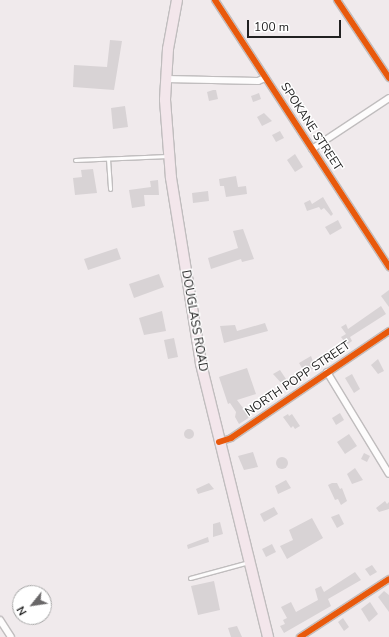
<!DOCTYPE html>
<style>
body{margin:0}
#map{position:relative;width:389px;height:637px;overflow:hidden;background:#f0eaec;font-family:"Nunito Sans",sans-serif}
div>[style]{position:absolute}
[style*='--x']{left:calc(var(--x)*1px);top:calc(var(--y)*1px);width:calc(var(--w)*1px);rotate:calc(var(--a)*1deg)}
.building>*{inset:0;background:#d8d3d5}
.round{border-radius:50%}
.roads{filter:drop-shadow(1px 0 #c0bdbe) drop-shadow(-1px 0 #c0bdbe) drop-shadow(0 1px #c0bdbe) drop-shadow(0 -1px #c0bdbe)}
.service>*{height:3px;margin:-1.5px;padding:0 1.5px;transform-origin:1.5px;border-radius:1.5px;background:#fdfcfc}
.minor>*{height:6px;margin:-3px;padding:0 3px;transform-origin:3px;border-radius:3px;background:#fdfcfc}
.primary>*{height:10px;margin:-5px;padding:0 5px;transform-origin:5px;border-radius:5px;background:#f3e6eb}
.cycleway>*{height:6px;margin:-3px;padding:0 3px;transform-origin:3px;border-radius:3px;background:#e8590c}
span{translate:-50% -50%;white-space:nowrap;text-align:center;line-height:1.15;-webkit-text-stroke:3px #fff;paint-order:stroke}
.street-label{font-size:12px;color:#212121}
.north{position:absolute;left:12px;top:585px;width:40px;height:40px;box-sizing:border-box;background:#fff;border:1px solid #a6a6a6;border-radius:50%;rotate:240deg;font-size:11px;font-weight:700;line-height:16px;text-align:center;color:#212121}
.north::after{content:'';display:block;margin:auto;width:14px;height:18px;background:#696768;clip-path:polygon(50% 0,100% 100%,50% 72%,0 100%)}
.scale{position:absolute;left:247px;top:20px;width:94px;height:18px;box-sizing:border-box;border:2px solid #212121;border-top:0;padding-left:5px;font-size:12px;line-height:14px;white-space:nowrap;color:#212121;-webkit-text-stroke:3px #fff;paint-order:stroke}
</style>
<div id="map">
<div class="building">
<i style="clip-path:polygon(110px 40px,122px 41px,114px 90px,73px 87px,74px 65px,107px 67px)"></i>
<i style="clip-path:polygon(213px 90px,216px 90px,218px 99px,209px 101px,207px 92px)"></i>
<i style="clip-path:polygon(259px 93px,261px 99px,253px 102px,251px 96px)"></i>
<i style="clip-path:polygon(125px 106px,128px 127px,113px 129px,111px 108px)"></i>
<i style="clip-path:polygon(264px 113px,272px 121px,262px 126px,257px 117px)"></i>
<i style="clip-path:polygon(280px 131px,284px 138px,276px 142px,272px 135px)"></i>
<i style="clip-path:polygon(295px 154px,303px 167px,295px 172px,287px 160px)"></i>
<i style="clip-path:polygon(93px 169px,97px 193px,75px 195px,73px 178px,82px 177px,81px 170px)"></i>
<i style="clip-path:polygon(236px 176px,238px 187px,246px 186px,247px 194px,226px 197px,224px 186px,220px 186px,219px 179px)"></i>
<i style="clip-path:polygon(158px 180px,159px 195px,144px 195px,145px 206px,132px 208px,129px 190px,151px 187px,150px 181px)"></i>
<i style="clip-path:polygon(208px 191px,209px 201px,193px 203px,192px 193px)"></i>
<i style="clip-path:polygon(323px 197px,333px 214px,331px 216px,324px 208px,321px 210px,319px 207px,307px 211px,304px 203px,310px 200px,312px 204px)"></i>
<i style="clip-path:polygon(338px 220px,342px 228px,330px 235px,325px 227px)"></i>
<i style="clip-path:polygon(243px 229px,254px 259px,242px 262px,241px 259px,211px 269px,208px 258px,238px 248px,233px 231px)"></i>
<i style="clip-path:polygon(117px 248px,121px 259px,88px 270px,84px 259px)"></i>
<i style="clip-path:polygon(159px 274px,164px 287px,134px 298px,129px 284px)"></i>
<i style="clip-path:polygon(389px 290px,389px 307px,381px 296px)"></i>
<i style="clip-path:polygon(381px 306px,386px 314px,350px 337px,352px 341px,348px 344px,344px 341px,341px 337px,346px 334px,341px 327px,346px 324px,348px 329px)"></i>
<i style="clip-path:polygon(162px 311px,166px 331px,144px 335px,139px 318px)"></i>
<i style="clip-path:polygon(265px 323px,268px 331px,224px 343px,220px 326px,235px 325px,237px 331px)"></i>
<i style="clip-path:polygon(174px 338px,178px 357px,168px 359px,164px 340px)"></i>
<i style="clip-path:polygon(311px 356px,315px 367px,309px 371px,306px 365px,302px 368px,299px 363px)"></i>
<i style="clip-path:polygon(378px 359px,384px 371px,378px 374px,371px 365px)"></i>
<i style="clip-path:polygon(247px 368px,256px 394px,237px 400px,250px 417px,239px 424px,235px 417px,236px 412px,230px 403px,228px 404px,219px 377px)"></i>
<i style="clip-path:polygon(280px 370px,288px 382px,283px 385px,273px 374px)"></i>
<i style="clip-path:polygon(352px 374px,360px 389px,354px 393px,345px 378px)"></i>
<i style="clip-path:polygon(340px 413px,344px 420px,336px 425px,332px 418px)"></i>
<i style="clip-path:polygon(288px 414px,289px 416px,292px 414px,300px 426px,295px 429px,293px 426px,291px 428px,283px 417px)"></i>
<i class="round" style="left:184px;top:429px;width:10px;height:10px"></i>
<i style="clip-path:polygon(349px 434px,357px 446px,345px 454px,337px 442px)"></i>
<i style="clip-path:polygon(253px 452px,258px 467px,244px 470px,238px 456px)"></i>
<i style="clip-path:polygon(364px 453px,370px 456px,367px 462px,361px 459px)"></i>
<i class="round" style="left:276px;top:457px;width:12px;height:12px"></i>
<i style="clip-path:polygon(355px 468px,363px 480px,352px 484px,347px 474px)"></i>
<i style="clip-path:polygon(286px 480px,291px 488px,278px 494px,275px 486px)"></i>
<i style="clip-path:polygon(209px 483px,214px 489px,198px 494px,196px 489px)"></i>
<i style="clip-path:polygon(332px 483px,337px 483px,340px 489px,342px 488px,347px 501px,341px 505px,338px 499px,335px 500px,328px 485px)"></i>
<i style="clip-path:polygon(385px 501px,387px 504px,389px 502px,389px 509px,379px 512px,376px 508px)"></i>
<i style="clip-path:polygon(274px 507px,278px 514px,264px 522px,260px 514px)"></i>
<i style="clip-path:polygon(339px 514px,344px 524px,337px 528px,331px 517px)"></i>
<i style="clip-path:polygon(312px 518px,323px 538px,287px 559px,280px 546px,293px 540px,289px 530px)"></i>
<i style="clip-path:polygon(220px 522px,223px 534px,213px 537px,213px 524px)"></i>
<i style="clip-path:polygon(208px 537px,209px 542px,188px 549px,187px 545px)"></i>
<i style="clip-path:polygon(272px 544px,276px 552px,266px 557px,262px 549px)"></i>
<i style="clip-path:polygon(372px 565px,377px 572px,370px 576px,365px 569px)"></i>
<i style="clip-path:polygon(355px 572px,361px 580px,328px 599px,331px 606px,284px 633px,280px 626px,285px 624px,283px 620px,287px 618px,281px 607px,291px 602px,296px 612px,318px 600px,315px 589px,321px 586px,324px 592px)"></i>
<i style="clip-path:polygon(214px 581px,220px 610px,198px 615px,191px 586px)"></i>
<i style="clip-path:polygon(384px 591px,389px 595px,389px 612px,378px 597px)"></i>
<i style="clip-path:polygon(370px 602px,378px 614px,369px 622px,361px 609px)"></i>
<i style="clip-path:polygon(343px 618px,349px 627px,344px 631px,338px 622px)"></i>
<i style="clip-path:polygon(237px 626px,242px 637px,231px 637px,228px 628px)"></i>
</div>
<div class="roads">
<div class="service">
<i style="--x:108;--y:159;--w:30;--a:86"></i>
<i style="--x:75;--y:160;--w:93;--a:-2.5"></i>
<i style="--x:190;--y:578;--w:61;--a:-15.2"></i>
</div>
<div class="minor">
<i style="--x:215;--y:0;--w:319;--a:56.9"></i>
<i style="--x:337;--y:0;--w:94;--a:56.3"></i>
<i style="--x:166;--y:79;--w:92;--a:1.2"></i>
<i style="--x:258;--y:81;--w:8;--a:-23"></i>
<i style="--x:312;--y:149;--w:92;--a:-33.5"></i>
<i style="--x:327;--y:372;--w:119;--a:58.7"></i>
<i style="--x:219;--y:442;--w:13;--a:-18"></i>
<i style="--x:231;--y:438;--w:191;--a:-34.1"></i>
<i style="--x:0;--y:620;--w:20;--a:57"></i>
<i style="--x:300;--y:637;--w:106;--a:-33.1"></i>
</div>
<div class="primary">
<i style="--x:177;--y:0;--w:50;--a:100.4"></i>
<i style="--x:168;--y:49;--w:51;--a:93.4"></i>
<i style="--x:165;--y:100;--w:78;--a:85.6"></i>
<i style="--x:171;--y:178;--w:188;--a:80.8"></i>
<i style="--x:201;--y:364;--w:281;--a:76.2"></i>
</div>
</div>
<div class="cycleway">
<i style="--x:215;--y:0;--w:319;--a:56.9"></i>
<i style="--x:337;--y:0;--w:94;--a:56.3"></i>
<i style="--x:219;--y:442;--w:13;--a:-18"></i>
<i style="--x:231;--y:438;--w:191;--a:-34.1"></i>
<i style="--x:300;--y:637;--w:106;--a:-33.1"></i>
</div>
<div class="street-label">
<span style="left:311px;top:127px;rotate:57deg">SPOKANE STREET</span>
<span style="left:194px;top:321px;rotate:80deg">DOUGLASS ROAD</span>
<span style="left:298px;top:379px;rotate:-34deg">NORTH POPP STREET</span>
</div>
<div class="north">N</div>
<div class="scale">100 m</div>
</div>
